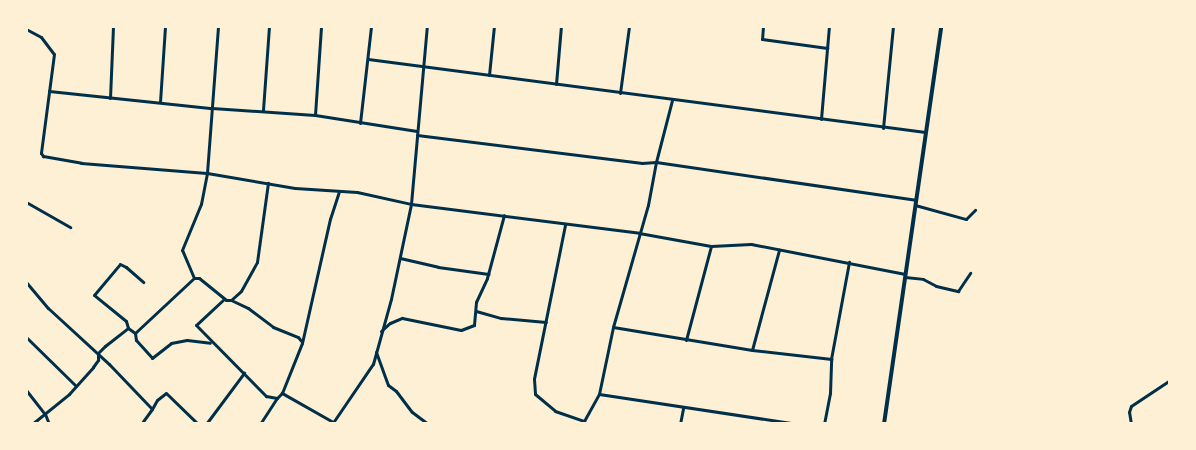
<!DOCTYPE html>
<style>
body{margin:0}
#map{position:relative;width:1196px;height:450px;overflow:hidden;background:#fdf0d5;font-family:"PT Sans",sans-serif}
div>[style]{position:absolute}
[style*='--x']{left:calc(var(--x)*1px);top:calc(var(--y)*1px);width:calc(var(--w)*1px);rotate:calc(var(--a)*1deg)}
.minor>*{height:3px;margin:-1.5px;padding:0 1.5px;transform-origin:1.5px;border-radius:1.5px;background:#003049}
.tertiary>*{height:4px;margin:-2px;padding:0 2px;transform-origin:2px;border-radius:2px;background:#003049}
span{translate:-50% -50%;white-space:nowrap;text-align:center;line-height:1.15;-webkit-text-stroke:4.5px #fdf0d5;paint-order:stroke}
.frame{position:absolute;inset:0;border:28px solid #fdf0d5;pointer-events:none}
</style>
<div id="map">
<div class="minor">
<i style="--x:763;--y:26;--w:13;--a:94"></i>
<i style="--x:762;--y:39;--w:66;--a:7.9"></i>
<i style="--x:26;--y:29;--w:17;--a:28"></i>
<i style="--x:41;--y:37;--w:21;--a:53"></i>
<i style="--x:54;--y:54;--w:100;--a:97.5"></i>
<i style="--x:41;--y:153;--w:4;--a:56"></i>
<i style="--x:43;--y:156;--w:39;--a:10"></i>
<i style="--x:81;--y:163;--w:126;--a:4.5"></i>
<i style="--x:207;--y:173;--w:89;--a:9.7"></i>
<i style="--x:295;--y:188;--w:62;--a:3.7"></i>
<i style="--x:357;--y:192;--w:55;--a:12.5"></i>
<i style="--x:411;--y:204;--w:230;--a:7.2"></i>
<i style="--x:639;--y:233;--w:73;--a:10.2"></i>
<i style="--x:711;--y:246;--w:40;--a:-2.9"></i>
<i style="--x:751;--y:244;--w:157;--a:11"></i>
<i style="--x:368;--y:59;--w:562;--a:7.47"></i>
<i style="--x:489;--y:75;--w:49;--a:-84.2"></i>
<i style="--x:556;--y:84;--w:58;--a:-85.1"></i>
<i style="--x:49;--y:91;--w:164;--a:6"></i>
<i style="--x:212;--y:108;--w:103;--a:3.9"></i>
<i style="--x:315;--y:115;--w:103;--a:8.9"></i>
<i style="--x:620;--y:93;--w:68;--a:-82.3"></i>
<i style="--x:110;--y:98;--w:72;--a:-87.6"></i>
<i style="--x:160;--y:102;--w:76;--a:-86.2"></i>
<i style="--x:263;--y:110;--w:84;--a:-85.9"></i>
<i style="--x:315;--y:115;--w:89;--a:-86.1"></i>
<i style="--x:821;--y:119;--w:93;--a:-85.1"></i>
<i style="--x:360;--y:123;--w:98;--a:-83.5"></i>
<i style="--x:883;--y:128;--w:102;--a:-84.4"></i>
<i style="--x:417;--y:135;--w:227;--a:7.1"></i>
<i style="--x:642;--y:163;--w:14;--a:-4"></i>
<i style="--x:656;--y:162;--w:262;--a:8.3"></i>
<i style="--x:26;--y:202;--w:51;--a:29.6"></i>
<i style="--x:915;--y:205;--w:53;--a:15.4"></i>
<i style="--x:966;--y:219;--w:13;--a:-45"></i>
<i style="--x:565;--y:225;--w:157;--a:101.4"></i>
<i style="--x:534;--y:379;--w:15;--a:86"></i>
<i style="--x:535;--y:394;--w:26;--a:40"></i>
<i style="--x:555;--y:411;--w:31;--a:19"></i>
<i style="--x:584;--y:421;--w:31;--a:-61"></i>
<i style="--x:599;--y:394;--w:201;--a:8.6"></i>
<i style="--x:400;--y:258;--w:39;--a:13"></i>
<i style="--x:438;--y:267;--w:51;--a:7.8"></i>
<i style="--x:905;--y:277;--w:18;--a:6"></i>
<i style="--x:923;--y:279;--w:15;--a:28"></i>
<i style="--x:936;--y:286;--w:23;--a:13"></i>
<i style="--x:958;--y:291;--w:22;--a:-56"></i>
<i style="--x:194;--y:278;--w:5;--a:0"></i>
<i style="--x:199;--y:278;--w:35;--a:39"></i>
<i style="--x:226;--y:300;--w:5;--a:0"></i>
<i style="--x:231;--y:300;--w:13;--a:-42"></i>
<i style="--x:241;--y:291;--w:33;--a:-61"></i>
<i style="--x:257;--y:262;--w:80;--a:-82.1"></i>
<i style="--x:26;--y:282;--w:34;--a:50"></i>
<i style="--x:48;--y:308;--w:83;--a:42.6"></i>
<i style="--x:109;--y:364;--w:62;--a:46.3"></i>
<i style="--x:152;--y:409;--w:19;--a:126"></i>
<i style="--x:224;--y:299;--w:38;--a:137"></i>
<i style="--x:196;--y:325;--w:100;--a:45.4"></i>
<i style="--x:266;--y:396;--w:11;--a:10"></i>
<i style="--x:277;--y:398;--w:7;--a:-45"></i>
<i style="--x:231;--y:300;--w:19;--a:25"></i>
<i style="--x:248;--y:308;--w:31;--a:37"></i>
<i style="--x:273;--y:327;--w:27;--a:22"></i>
<i style="--x:298;--y:337;--w:6;--a:51"></i>
<i style="--x:476;--y:311;--w:26;--a:16"></i>
<i style="--x:501;--y:318;--w:45;--a:5.1"></i>
<i style="--x:613;--y:327;--w:141;--a:9.4"></i>
<i style="--x:752;--y:350;--w:80;--a:6.5"></i>
<i style="--x:128;--y:328;--w:7;--a:-106"></i>
<i style="--x:126;--y:321;--w:41;--a:-140.9"></i>
<i style="--x:94;--y:295;--w:40;--a:-50"></i>
<i style="--x:120;--y:264;--w:7;--a:27"></i>
<i style="--x:126;--y:267;--w:23;--a:41"></i>
<i style="--x:381;--y:331;--w:12;--a:-42"></i>
<i style="--x:390;--y:323;--w:13;--a:-23"></i>
<i style="--x:402;--y:318;--w:60;--a:11.5"></i>
<i style="--x:461;--y:330;--w:14;--a:-21"></i>
<i style="--x:474;--y:325;--w:23;--a:-85"></i>
<i style="--x:476;--y:302;--w:26;--a:-65"></i>
<i style="--x:487;--y:278;--w:65;--a:-74.9"></i>
<i style="--x:135;--y:333;--w:7;--a:82"></i>
<i style="--x:136;--y:340;--w:24;--a:48"></i>
<i style="--x:152;--y:358;--w:24;--a:-38"></i>
<i style="--x:171;--y:343;--w:16;--a:-11"></i>
<i style="--x:187;--y:340;--w:23;--a:7"></i>
<i style="--x:26;--y:337;--w:70;--a:44.4"></i>
<i style="--x:686;--y:340;--w:97;--a:-75.1"></i>
<i style="--x:752;--y:350;--w:104;--a:-74.9"></i>
<i style="--x:376;--y:352;--w:35;--a:70"></i>
<i style="--x:388;--y:385;--w:10;--a:37"></i>
<i style="--x:396;--y:391;--w:26;--a:53"></i>
<i style="--x:412;--y:412;--w:20;--a:37"></i>
<i style="--x:26;--y:390;--w:31;--a:52"></i>
<i style="--x:45;--y:414;--w:11;--a:68"></i>
<i style="--x:599;--y:394;--w:68;--a:-78.2"></i>
<i style="--x:613;--y:327;--w:127;--a:-74"></i>
<i style="--x:648;--y:205;--w:44;--a:-79.5"></i>
<i style="--x:656;--y:162;--w:64;--a:-75.5"></i>
<i style="--x:152;--y:409;--w:10;--a:-61"></i>
<i style="--x:157;--y:400;--w:11;--a:-38"></i>
<i style="--x:166;--y:393;--w:45;--a:44.1"></i>
<i style="--x:333;--y:422;--w:59;--a:-150.4"></i>
<i style="--x:282;--y:393;--w:54;--a:-68.2"></i>
<i style="--x:302;--y:343;--w:127;--a:-77.3"></i>
<i style="--x:330;--y:219;--w:29;--a:-72"></i>
<i style="--x:32;--y:424;--w:48;--a:-39"></i>
<i style="--x:69;--y:394;--w:36;--a:-48"></i>
<i style="--x:93;--y:367;--w:9;--a:-54"></i>
<i style="--x:98;--y:360;--w:7;--a:-90"></i>
<i style="--x:98;--y:353;--w:10;--a:-45"></i>
<i style="--x:105;--y:346;--w:29;--a:-38"></i>
<i style="--x:128;--y:328;--w:9;--a:36"></i>
<i style="--x:135;--y:333;--w:81;--a:-43"></i>
<i style="--x:194;--y:278;--w:30;--a:-113"></i>
<i style="--x:182;--y:250;--w:50;--a:-67.6"></i>
<i style="--x:201;--y:204;--w:32;--a:-79"></i>
<i style="--x:207;--y:173;--w:147;--a:-85.7"></i>
<i style="--x:206;--y:424;--w:64;--a:-53.3"></i>
<i style="--x:260;--y:424;--w:31;--a:-57"></i>
<i style="--x:332;--y:424;--w:73;--a:-55.7"></i>
<i style="--x:373;--y:364;--w:67;--a:-74.5"></i>
<i style="--x:391;--y:299;--w:97;--a:-78.1"></i>
<i style="--x:411;--y:204;--w:179;--a:-84.9"></i>
<i style="--x:680;--y:424;--w:16;--a:-79"></i>
<i style="--x:824;--y:424;--w:32;--a:-79"></i>
<i style="--x:830;--y:393;--w:34;--a:-88"></i>
<i style="--x:831;--y:359;--w:99;--a:-79.5"></i>
<i style="--x:1131;--y:424;--w:12;--a:-99"></i>
<i style="--x:1129;--y:412;--w:6;--a:-72"></i>
<i style="--x:1131;--y:406;--w:47;--a:-33.7"></i>
</div>
<div class="tertiary">
<i style="--x:884;--y:424;--w:402;--a:-81.8"></i>
</div>
<div class="frame"></div>
</div>
